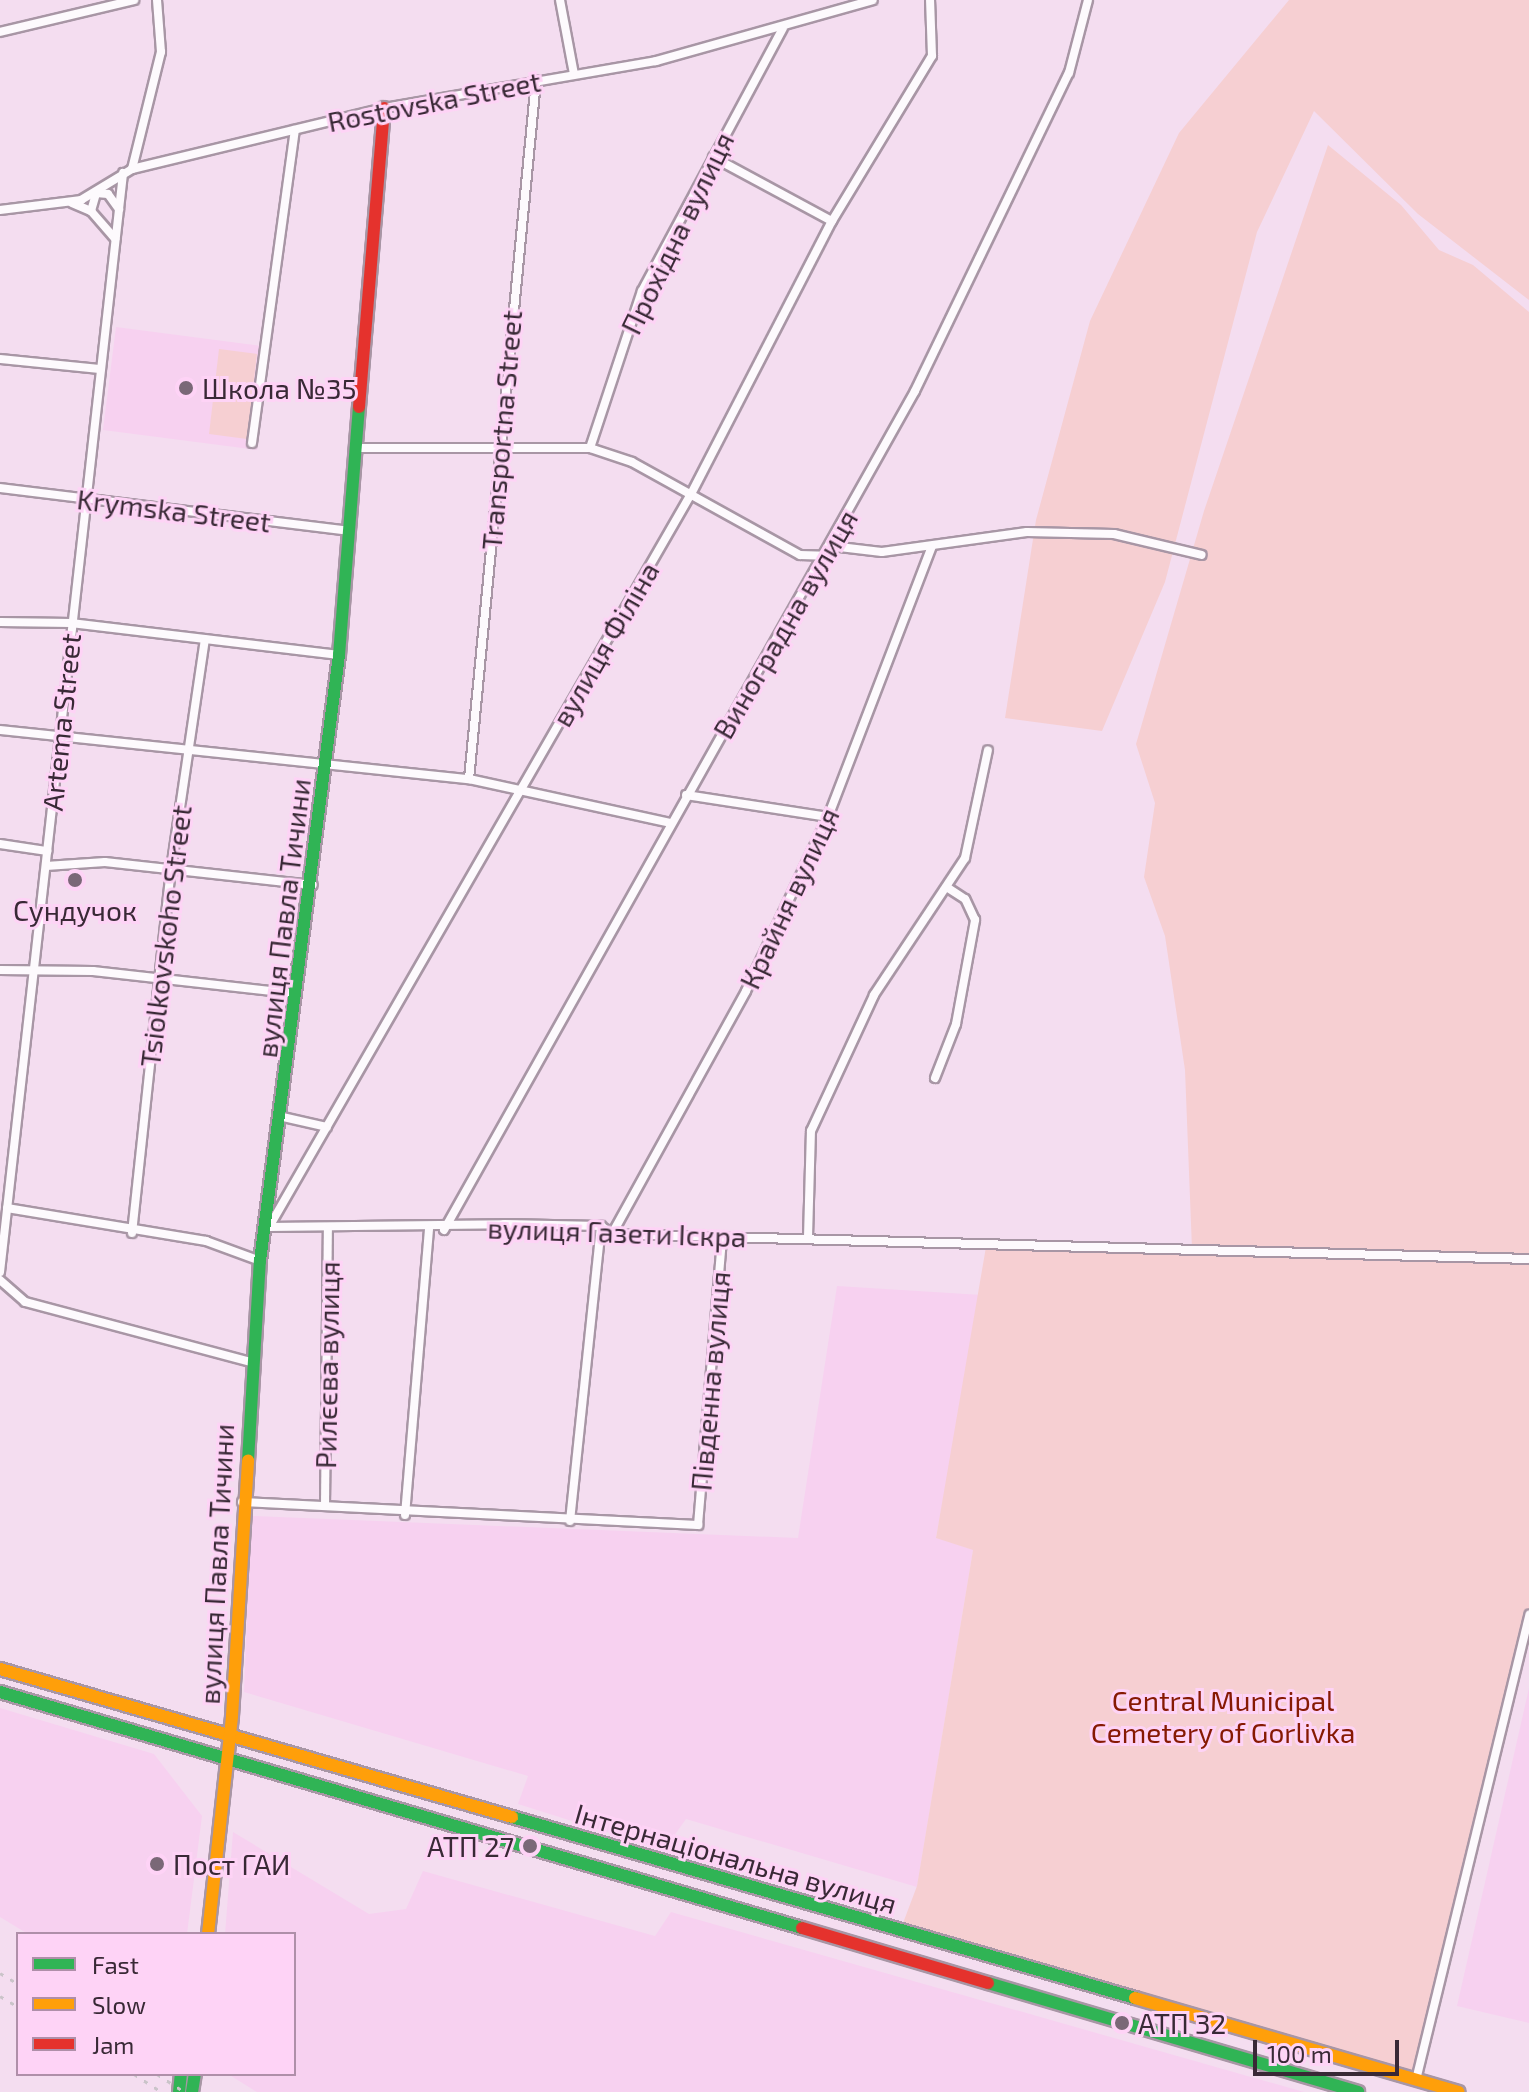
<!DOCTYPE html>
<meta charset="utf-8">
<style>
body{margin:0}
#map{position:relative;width:1529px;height:2092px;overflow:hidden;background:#f4ddf0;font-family:"Exo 2",sans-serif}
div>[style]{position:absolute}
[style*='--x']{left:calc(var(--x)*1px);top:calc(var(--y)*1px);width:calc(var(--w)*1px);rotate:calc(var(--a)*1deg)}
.built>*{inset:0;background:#f7d1f0}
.green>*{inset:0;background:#f6cfd2}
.roads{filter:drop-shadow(2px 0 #a896a5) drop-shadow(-2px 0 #a896a5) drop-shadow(0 2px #a896a5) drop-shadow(0 -2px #a896a5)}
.street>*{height:8px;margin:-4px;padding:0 4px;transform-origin:4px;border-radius:4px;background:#fdfafd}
.fast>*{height:12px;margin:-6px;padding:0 6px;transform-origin:6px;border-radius:6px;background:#30b455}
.slow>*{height:12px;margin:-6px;padding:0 6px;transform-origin:6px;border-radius:6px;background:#ff9f0a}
.jam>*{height:12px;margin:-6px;padding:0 6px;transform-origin:6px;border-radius:6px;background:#e5322d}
.rail>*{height:3px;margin-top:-1.5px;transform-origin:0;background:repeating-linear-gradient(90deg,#cac4c9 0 4px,transparent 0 12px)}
.dots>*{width:22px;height:22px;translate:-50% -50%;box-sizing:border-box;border:4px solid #fed3f6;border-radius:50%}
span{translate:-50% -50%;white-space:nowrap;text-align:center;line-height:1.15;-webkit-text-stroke:6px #fed3f6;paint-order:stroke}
.street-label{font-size:28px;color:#392936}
.poi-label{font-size:28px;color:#392936}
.left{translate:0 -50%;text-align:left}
.right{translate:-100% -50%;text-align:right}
.park-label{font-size:28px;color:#861903}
.legend{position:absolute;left:16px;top:1932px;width:280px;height:144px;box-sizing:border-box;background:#fed3f6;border:2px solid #af8fa9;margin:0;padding:10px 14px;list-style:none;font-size:24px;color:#392936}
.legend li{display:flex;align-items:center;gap:16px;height:40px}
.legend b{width:40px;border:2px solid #af8fa9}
.scale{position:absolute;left:1253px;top:2040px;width:146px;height:36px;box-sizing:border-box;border:4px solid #392936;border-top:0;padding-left:10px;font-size:24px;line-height:28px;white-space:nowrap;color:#392936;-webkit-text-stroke:6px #fed3f6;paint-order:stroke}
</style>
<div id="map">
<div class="built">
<i style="clip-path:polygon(116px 327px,270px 347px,257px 450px,103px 430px)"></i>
<i style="clip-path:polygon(837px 1286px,982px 1295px,936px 1537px,973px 1550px,917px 1887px,686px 1819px,664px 1850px,518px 1804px,528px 1776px,244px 1692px,251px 1516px,798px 1538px)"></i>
<i style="clip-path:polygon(1529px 1688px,1529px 2023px,1457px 2006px)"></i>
<i style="clip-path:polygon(0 1708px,154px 1754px,202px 1816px,187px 1934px,28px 1934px,0 1917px)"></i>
<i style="clip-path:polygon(233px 1832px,369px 1914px,406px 1909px,423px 1871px,655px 1936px,671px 1912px,1304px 2092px,257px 2092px,228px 2074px,294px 2074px,294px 1934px,225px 1934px)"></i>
</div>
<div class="green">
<i style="clip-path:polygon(1289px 0,1529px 0,1529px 300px,1418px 214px,1314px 111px,1257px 232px,1165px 582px,1102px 731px,1005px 718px,1036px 520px,1090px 321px,1179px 133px)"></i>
<i style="clip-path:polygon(1328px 145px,1401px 205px,1439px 250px,1473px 265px,1529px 312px,1529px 1615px,1416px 2080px,900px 1931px,917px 1886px,973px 1550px,936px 1538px,987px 1241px,1192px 1249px,1185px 1070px,1165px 936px,1144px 877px,1155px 803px,1136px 744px,1204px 511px)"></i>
<i style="clip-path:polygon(219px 349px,257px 354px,247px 439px,209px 434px)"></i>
</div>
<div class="roads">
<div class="street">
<i style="--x:560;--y:0;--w:75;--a:79.3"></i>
<i style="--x:0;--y:32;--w:138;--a:-13.4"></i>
<i style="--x:713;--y:157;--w:135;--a:28.3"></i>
<i style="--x:132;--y:169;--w:121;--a:-76.1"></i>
<i style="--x:161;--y:52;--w:52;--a:-94.4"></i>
<i style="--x:72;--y:203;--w:21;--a:23"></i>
<i style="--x:91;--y:211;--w:37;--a:49"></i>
<i style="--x:0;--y:210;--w:82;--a:-7"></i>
<i style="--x:81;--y:200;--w:60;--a:-31.3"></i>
<i style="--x:132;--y:169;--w:259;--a:-13.6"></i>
<i style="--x:384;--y:108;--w:276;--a:-9.8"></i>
<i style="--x:656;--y:61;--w:225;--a:-15.7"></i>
<i style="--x:91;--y:211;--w:19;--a:-74"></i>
<i style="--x:96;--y:193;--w:12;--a:5"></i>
<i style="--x:108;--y:194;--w:19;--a:54"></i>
<i style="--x:0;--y:359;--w:101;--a:5.7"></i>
<i style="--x:252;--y:443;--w:316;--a:-82.2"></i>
<i style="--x:354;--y:448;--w:236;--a:0"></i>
<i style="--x:590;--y:448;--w:44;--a:18.4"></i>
<i style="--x:632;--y:462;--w:192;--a:29"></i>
<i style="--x:800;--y:555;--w:25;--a:2"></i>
<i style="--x:590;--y:448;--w:165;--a:-71.7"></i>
<i style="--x:642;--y:291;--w:298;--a:-61.8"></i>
<i style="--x:0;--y:488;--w:351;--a:7"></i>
<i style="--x:831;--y:546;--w:51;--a:6.7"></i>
<i style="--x:882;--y:552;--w:146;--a:-7.9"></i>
<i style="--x:1027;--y:532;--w:87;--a:1.3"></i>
<i style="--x:1114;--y:534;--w:90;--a:13.4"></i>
<i style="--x:0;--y:622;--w:71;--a:0.8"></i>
<i style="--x:71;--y:623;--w:270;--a:6.8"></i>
<i style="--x:0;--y:730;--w:472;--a:6"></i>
<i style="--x:469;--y:779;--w:207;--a:12.3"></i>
<i style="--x:469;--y:779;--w:702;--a:-84.52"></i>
<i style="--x:686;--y:795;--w:144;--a:8.8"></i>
<i style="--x:0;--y:844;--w:48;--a:8.5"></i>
<i style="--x:46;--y:866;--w:59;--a:-3.9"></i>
<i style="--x:105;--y:862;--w:209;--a:6.3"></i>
<i style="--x:0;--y:970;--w:93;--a:0.6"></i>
<i style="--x:93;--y:971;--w:205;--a:6.4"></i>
<i style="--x:935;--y:1078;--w:58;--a:-68.7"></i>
<i style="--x:956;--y:1024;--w:106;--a:-79.6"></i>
<i style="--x:975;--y:920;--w:23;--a:-115"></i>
<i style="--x:965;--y:899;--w:20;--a:-147"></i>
<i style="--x:283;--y:1117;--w:45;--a:12.8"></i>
<i style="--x:7;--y:1208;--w:202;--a:9.4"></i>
<i style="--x:206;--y:1241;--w:58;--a:20.3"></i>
<i style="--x:269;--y:1227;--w:846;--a:-60.07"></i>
<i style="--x:691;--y:494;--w:307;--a:-62.7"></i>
<i style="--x:832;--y:221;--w:193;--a:-58.8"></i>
<i style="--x:932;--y:56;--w:56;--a:-92"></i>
<i style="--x:269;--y:1227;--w:235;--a:-0.7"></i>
<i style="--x:504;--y:1224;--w:97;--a:1.2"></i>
<i style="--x:601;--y:1226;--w:14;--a:36"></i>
<i style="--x:612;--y:1234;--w:917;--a:1.56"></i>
<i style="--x:444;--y:1230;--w:962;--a:-60.69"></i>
<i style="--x:915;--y:391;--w:353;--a:-64.2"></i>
<i style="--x:1069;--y:73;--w:75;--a:-75.4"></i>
<i style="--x:132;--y:1233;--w:366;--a:-83.9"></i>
<i style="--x:171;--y:869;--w:232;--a:-81.6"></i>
<i style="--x:612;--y:1234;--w:277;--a:-61.1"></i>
<i style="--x:746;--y:991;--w:192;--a:-64.8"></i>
<i style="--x:828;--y:817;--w:290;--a:-69"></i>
<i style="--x:808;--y:1237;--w:106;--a:-88.4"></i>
<i style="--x:811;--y:1131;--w:150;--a:-65.1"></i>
<i style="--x:874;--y:995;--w:164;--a:-56.4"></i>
<i style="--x:965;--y:858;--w:110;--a:-78"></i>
<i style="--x:0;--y:1272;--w:1106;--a:-83.61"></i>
<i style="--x:0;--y:1280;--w:33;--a:41"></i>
<i style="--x:25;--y:1302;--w:233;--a:14.9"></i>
<i style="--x:242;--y:1502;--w:457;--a:2.9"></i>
<i style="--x:698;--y:1525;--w:289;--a:-85.2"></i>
<i style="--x:325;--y:1504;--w:277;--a:-89.4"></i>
<i style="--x:405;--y:1515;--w:287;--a:-85.2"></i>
<i style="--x:570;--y:1521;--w:297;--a:-84"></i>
<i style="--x:1416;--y:2080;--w:479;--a:-76.3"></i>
</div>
<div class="fast">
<i style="--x:248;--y:1461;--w:200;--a:-86.6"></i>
<i style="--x:260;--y:1261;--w:611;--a:-82.57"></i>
<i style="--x:339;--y:655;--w:249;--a:-85.4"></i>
<i style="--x:0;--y:1692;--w:836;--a:16.4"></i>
<i style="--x:512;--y:1817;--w:649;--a:16.2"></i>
<i style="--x:988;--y:1983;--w:386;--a:16.4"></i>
<i style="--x:179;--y:2092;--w:18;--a:-84"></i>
<i style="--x:192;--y:2092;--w:18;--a:-81"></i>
</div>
<div class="slow">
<i style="--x:0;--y:1669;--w:533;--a:16.12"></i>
<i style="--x:208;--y:1934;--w:219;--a:-83.7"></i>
<i style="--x:232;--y:1716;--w:256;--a:-86.4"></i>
<i style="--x:1135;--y:1998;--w:337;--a:16.2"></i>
</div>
<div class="jam">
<i style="--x:359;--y:407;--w:300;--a:-85.2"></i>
<i style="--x:802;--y:1928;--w:194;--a:16.5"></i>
</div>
</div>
<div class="rail">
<i style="--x:0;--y:1973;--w:21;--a:31"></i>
<i style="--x:0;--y:1996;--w:21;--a:31"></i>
<i style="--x:134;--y:2074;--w:33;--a:33"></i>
<i style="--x:157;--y:2074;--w:33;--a:33"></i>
</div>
<div class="dots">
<i style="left:186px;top:388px;background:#7a6877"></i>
<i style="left:75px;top:880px;background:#7a6877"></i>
<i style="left:530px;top:1846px;background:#7a6877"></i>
<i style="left:157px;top:1864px;background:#7a6877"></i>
<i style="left:1122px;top:2023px;background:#7a6877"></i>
</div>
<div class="street-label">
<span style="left:434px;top:101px;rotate:-11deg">Rostovska Street</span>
<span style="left:677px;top:233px;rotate:-64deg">Прохідна вулиця</span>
<span style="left:501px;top:430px;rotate:-85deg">Transportna Street</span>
<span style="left:174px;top:510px;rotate:7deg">Krymska Street</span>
<span style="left:785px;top:624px;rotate:-60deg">Виноградна вулиця</span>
<span style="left:605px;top:644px;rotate:-60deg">вулиця Філіна</span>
<span style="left:61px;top:722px;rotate:-84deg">Artema Street</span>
<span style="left:789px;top:898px;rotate:-65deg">Крайня вулиця</span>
<span style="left:283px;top:918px;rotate:-83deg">вулиця Павла Тичини</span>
<span style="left:165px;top:936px;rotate:-83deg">Tsiolkovskoho Street</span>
<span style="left:617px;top:1232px;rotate:2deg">вулиця Газети Іскра</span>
<span style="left:327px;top:1365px;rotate:-89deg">Рилєєва вулиця</span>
<span style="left:710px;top:1381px;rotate:-85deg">Південна вулиця</span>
<span style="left:216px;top:1564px;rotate:-87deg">вулиця Павла Тичини</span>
<span style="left:736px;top:1858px;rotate:16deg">Інтернаціональна вулиця</span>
</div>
<div class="poi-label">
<span class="left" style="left:202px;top:388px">Школа №35</span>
<span style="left:75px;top:910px">Сундучок</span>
<span class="right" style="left:514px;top:1846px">АТП 27</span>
<span class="left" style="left:173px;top:1864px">Пост ГАИ</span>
<span class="left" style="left:1138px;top:2023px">АТП 32</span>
</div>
<div class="park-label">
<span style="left:1223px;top:1716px">Central Municipal<br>Cemetery of Gorlivka</span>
</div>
<ul class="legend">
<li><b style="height:10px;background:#30b455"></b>Fast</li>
<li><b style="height:10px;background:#ff9f0a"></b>Slow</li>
<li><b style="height:10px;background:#e5322d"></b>Jam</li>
</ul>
<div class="scale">100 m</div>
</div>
